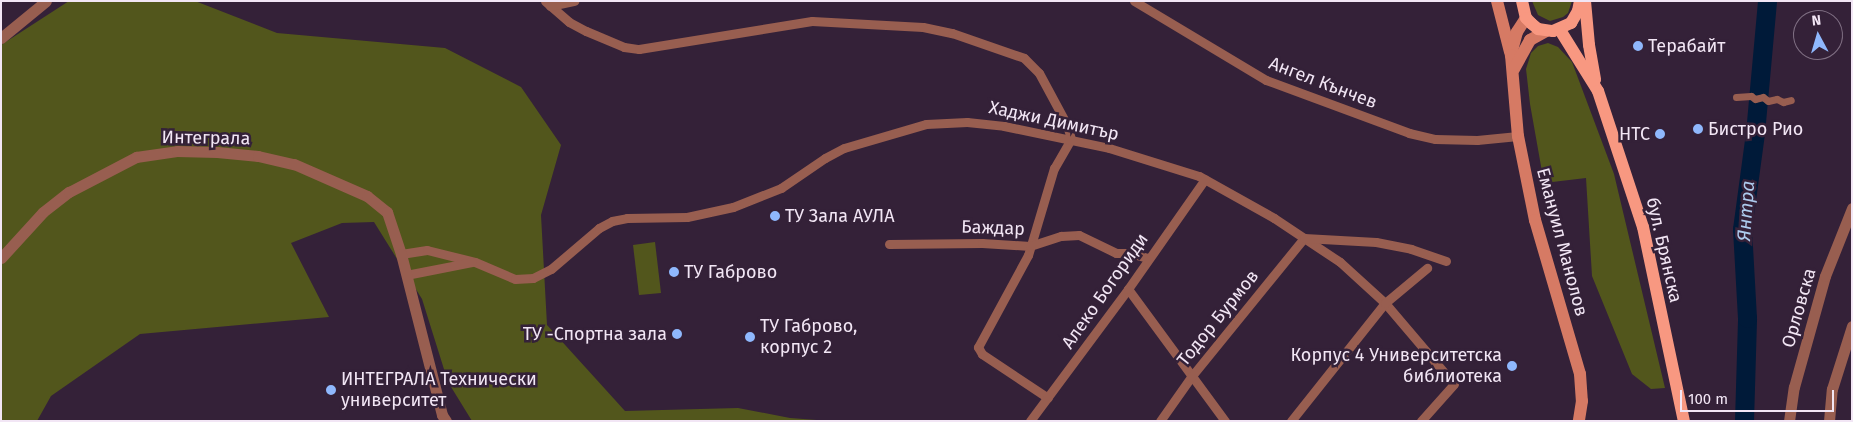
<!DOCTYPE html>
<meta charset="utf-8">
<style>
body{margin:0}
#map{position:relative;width:1853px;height:422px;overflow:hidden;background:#342138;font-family:"Fira Sans",sans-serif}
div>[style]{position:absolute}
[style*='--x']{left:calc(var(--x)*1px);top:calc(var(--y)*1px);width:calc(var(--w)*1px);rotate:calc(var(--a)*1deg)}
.green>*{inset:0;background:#52561c}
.river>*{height:19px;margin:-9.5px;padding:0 9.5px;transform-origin:9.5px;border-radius:9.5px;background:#001a39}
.pedestrian>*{height:7px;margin:-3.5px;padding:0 3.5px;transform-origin:3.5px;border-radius:3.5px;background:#985e50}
.minor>*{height:9px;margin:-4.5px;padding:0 4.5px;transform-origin:4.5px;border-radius:4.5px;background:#985e50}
.tertiary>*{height:11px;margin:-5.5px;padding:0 5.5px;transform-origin:5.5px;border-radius:5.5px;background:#985e50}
.secondary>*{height:12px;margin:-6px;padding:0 6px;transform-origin:6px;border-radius:6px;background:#d67a64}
.primary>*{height:12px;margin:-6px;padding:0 6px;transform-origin:6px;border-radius:6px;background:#f89881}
.dots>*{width:14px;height:14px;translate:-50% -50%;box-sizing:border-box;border:2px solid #342138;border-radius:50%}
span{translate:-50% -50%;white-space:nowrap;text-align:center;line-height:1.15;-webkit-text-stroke:5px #342138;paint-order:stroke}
.poi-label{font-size:18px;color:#f2e6f5}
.left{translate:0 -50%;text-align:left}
.right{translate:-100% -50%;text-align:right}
.street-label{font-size:18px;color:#f2e6f5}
.water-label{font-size:19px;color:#adcbee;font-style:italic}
.frame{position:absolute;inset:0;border:2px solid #f2e6f5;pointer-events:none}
.north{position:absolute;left:1793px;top:10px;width:50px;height:50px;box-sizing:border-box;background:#342138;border:1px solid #807084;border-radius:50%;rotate:354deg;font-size:14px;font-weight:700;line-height:20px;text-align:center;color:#f2e6f5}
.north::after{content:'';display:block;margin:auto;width:18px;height:22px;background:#8fb8fd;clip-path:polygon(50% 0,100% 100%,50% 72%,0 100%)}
.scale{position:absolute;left:1680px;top:390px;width:154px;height:22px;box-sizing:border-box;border:2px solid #f2e6f5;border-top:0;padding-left:6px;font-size:15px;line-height:18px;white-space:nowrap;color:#f2e6f5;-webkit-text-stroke:4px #342138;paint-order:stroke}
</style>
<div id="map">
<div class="green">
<i style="clip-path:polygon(69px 1px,195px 1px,277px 33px,445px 48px,521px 87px,561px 145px,541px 215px,547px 325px,625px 411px,738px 408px,790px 418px,830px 421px,472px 421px,448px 382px,422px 299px,374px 222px,342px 223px,291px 243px,329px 317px,140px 334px,51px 396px,37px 421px,1px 421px,1px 45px)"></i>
<i style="clip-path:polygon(1532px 1px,1572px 1px,1568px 13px,1563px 17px,1550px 21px,1538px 15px)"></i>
<i style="clip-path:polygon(1548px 43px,1558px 47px,1572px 62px,1614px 174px,1665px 388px,1651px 389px,1632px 374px,1592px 276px,1586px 178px,1544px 183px,1530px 104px,1526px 69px,1531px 53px,1538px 46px)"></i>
<i style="clip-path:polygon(655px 242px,661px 293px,639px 295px,633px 245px)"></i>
</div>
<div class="river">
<i style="--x:1744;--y:421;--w:103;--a:-88.3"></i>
<i style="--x:1747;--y:318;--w:89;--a:-93.2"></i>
<i style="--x:1742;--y:229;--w:97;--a:-82.3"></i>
<i style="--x:1755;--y:133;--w:133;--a:-84.8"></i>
</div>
<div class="pedestrian">
<i style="--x:1736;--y:97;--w:15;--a:-4"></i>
<i style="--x:1751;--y:96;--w:5;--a:37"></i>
<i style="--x:1755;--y:99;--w:8;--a:-14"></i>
<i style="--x:1763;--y:97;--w:6;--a:39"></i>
<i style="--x:1768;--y:101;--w:9;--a:-13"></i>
<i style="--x:1777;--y:99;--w:7;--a:27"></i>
<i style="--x:1783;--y:102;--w:8;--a:-14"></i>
</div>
<div class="minor">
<i style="--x:545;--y:1;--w:32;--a:41"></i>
<i style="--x:569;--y:22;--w:19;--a:28"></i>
<i style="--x:586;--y:31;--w:41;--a:22.8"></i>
<i style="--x:624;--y:47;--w:15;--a:8"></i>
<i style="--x:639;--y:49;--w:175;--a:-9.2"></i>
<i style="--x:812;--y:21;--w:111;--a:3.1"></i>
<i style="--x:923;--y:27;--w:30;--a:12"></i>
<i style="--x:952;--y:33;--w:76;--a:19.1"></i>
<i style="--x:1024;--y:58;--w:21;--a:45"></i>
<i style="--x:1039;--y:73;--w:59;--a:61.7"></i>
<i style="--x:1067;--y:125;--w:15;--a:74"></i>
<i style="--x:1071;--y:139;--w:34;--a:120"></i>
<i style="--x:1054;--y:168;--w:91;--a:106.6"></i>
<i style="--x:1028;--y:255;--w:105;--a:118.5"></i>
<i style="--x:978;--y:347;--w:8;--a:60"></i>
<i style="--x:982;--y:354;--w:79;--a:33.7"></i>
<i style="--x:1134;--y:1;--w:154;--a:30.9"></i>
<i style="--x:1266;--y:80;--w:153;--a:20.3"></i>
<i style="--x:1409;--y:133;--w:27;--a:13"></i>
<i style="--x:1435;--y:139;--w:42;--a:1.4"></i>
<i style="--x:1477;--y:140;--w:41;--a:-5.6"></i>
<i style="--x:550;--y:6;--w:25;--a:-12"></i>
<i style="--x:889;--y:244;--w:93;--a:-0.6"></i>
<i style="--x:982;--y:243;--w:48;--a:3.6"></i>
<i style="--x:1030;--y:246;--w:33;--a:-18"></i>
<i style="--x:1061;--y:236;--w:18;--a:-3"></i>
<i style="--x:1079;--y:235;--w:41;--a:25.9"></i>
<i style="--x:1116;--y:253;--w:13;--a:0"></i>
<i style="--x:1129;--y:253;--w:20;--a:15"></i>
<i style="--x:401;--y:254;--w:26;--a:-9"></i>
<i style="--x:427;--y:250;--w:49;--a:14"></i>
<i style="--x:475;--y:262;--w:43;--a:23"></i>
<i style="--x:515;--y:279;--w:18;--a:-3"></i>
<i style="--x:533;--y:278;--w:20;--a:-27"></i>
<i style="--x:551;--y:269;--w:63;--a:-40.5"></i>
<i style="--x:599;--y:228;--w:15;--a:-28"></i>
<i style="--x:612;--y:221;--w:15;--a:-11"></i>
<i style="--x:627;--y:218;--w:60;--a:-1"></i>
<i style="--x:687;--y:217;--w:47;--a:-12.3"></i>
<i style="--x:733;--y:207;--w:52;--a:-21.6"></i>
<i style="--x:781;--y:188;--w:53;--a:-34.3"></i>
<i style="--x:825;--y:158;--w:21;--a:-28"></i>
<i style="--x:844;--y:148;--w:85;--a:-16.3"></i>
<i style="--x:926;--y:124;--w:41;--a:-2.8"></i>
<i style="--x:967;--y:122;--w:37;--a:6"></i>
<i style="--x:1004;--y:126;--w:107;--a:11.8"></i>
<i style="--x:1109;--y:148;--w:94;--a:17.3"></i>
<i style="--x:1199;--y:176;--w:86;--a:29.2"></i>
<i style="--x:1274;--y:218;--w:79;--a:33.7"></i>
<i style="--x:1340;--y:262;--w:61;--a:42.3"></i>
<i style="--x:1385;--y:303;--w:106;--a:49.6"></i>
<i style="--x:1454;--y:384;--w:50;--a:131.7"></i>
<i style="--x:406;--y:275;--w:67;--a:-11.1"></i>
<i style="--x:1128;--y:289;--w:164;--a:53.7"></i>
<i style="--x:1030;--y:421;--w:164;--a:-53.4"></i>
<i style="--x:1128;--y:289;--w:134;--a:-55"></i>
<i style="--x:1160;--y:421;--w:54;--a:-54.8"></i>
<i style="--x:1191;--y:377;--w:179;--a:-50.9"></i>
<i style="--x:1304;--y:238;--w:72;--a:3.2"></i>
<i style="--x:1376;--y:242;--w:36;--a:11"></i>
<i style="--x:1411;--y:249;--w:37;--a:19"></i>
<i style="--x:1291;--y:421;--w:151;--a:-51.5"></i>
<i style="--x:1385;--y:303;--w:55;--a:-39.8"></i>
</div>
<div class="tertiary">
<i style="--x:1;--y:38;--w:58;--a:-39.4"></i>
<i style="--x:1;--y:258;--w:62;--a:-47.6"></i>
<i style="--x:43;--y:212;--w:33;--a:-38"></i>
<i style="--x:69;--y:192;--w:76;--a:-27.6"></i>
<i style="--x:136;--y:157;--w:41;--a:-8.3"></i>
<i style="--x:177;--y:151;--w:40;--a:1.4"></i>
<i style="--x:217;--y:152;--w:41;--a:5.6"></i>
<i style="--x:258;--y:156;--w:37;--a:13"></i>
<i style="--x:294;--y:164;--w:80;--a:23.7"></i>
<i style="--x:367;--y:196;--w:26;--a:39"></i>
<i style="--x:387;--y:212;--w:44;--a:71.6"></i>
<i style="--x:401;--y:254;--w:166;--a:75.7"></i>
<i style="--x:442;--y:415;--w:7;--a:56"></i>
<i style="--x:1789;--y:421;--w:34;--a:-82"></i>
<i style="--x:1794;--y:387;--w:115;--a:-74.4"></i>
<i style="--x:1825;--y:276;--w:73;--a:-68.3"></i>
<i style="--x:1829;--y:421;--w:32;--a:-85"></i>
<i style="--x:1832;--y:389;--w:66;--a:-72.4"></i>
</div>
<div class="secondary">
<i style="--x:1497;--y:1;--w:53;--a:75.7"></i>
<i style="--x:1526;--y:18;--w:17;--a:123"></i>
<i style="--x:1517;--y:32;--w:24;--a:105"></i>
<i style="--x:1511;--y:55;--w:81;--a:85.1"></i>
<i style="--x:1518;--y:136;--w:86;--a:78.6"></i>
<i style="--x:1535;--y:220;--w:160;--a:73.7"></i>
<i style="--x:1580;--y:374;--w:27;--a:86"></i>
<i style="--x:1582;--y:401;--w:20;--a:99"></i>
<i style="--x:1514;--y:69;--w:33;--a:-61"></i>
<i style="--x:1530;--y:40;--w:18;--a:-29"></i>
</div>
<div class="primary">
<i style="--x:1522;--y:1;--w:17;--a:77"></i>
<i style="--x:1526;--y:18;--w:8;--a:45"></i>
<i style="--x:1532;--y:24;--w:8;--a:40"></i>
<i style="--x:1538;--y:29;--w:15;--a:8"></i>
<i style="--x:1553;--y:31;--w:20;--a:-24"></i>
<i style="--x:1571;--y:23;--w:14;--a:-60"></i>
<i style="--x:1578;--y:11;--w:10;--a:-79"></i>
<i style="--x:1585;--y:1;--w:44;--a:84.8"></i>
<i style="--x:1589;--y:45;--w:35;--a:80"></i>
<i style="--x:1560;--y:30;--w:72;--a:58.1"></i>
<i style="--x:1598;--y:91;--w:143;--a:71.7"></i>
<i style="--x:1643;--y:227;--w:198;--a:78.1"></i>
</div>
<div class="dots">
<i style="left:1638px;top:46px;background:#8fb8fd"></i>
<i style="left:1698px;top:129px;background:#8fb8fd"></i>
<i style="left:1660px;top:134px;background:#8fb8fd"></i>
<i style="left:775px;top:216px;background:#8fb8fd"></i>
<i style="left:674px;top:272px;background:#8fb8fd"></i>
<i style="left:677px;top:334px;background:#8fb8fd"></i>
<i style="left:750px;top:337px;background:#8fb8fd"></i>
<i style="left:1512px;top:366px;background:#8fb8fd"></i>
<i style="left:331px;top:390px;background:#8fb8fd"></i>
</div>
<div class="poi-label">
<span class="left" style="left:1648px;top:46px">Терабайт</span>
<span class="left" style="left:1708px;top:129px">Бистро Рио</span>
<span class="right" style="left:1650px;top:134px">НТС</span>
<span class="left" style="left:785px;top:216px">ТУ Зала АУЛА</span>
<span class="left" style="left:684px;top:272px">ТУ Габрово</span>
<span class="left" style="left:760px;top:337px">ТУ Габрово,<br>корпус 2</span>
<span class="right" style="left:667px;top:334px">ТУ -Спортна зала</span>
<span class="right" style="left:1502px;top:366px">Корпус 4 Университетска<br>библиотека</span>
<span class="left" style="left:341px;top:390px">ИНТЕГРАЛА Технически<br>университет</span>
</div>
<div class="street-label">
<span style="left:1323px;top:83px;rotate:21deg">Ангел Кънчев</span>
<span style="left:1054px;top:121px;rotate:12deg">Хаджи Димитър</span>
<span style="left:206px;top:138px;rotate:1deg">Интеграла</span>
<span style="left:993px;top:228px;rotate:2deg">Баждар</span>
<span style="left:1562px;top:242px;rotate:75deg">Емануил Манолов</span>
<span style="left:1664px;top:250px;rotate:77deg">бул. Брянска</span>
<span style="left:1105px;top:291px;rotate:-55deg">Алеко Богориди</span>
<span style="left:1799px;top:308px;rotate:-74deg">Орловска</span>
<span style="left:1218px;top:318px;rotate:-51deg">Тодор Бурмов</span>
</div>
<div class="water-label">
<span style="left:1746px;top:211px;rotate:-86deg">Янтра</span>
</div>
<div class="frame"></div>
<div class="north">N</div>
<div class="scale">100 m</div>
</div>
